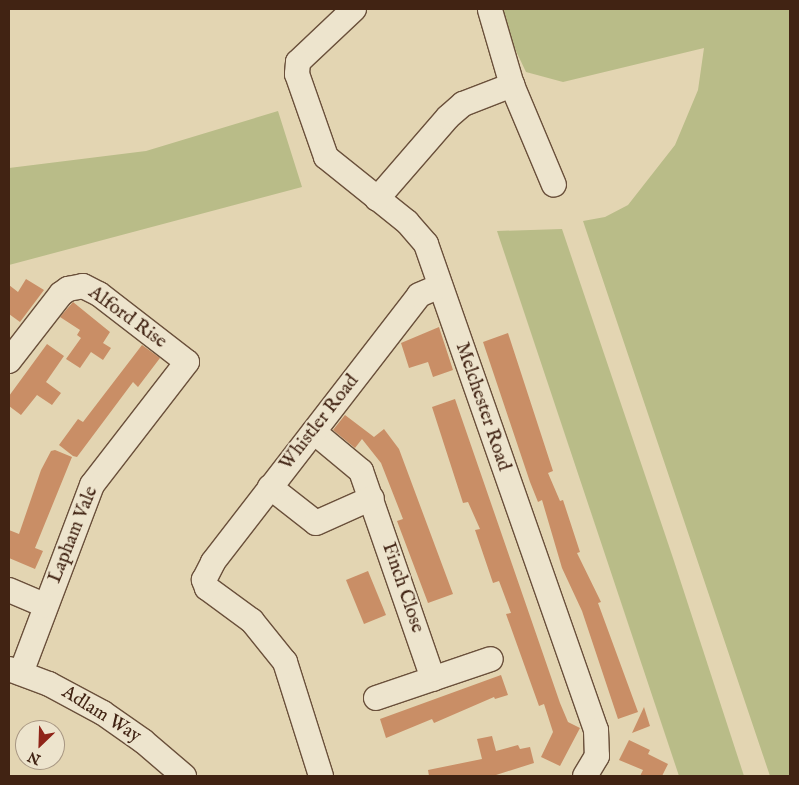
<!DOCTYPE html>
<style>
body{margin:0}
#map{position:relative;width:799px;height:785px;overflow:hidden;background:#e3d5b2;font-family:"IM FELL English",serif}
div>[style]{position:absolute}
[style*='--x']{left:calc(var(--x)*1px);top:calc(var(--y)*1px);width:calc(var(--w)*1px);rotate:calc(var(--a)*1deg)}
.green>*{inset:0;background:#b9bc88}
.building>*{inset:0;background:#c98e66}
.roads{filter:drop-shadow(1px 0 #6a503b) drop-shadow(-1px 0 #6a503b) drop-shadow(0 1px #6a503b) drop-shadow(0 -1px #6a503b)}
.minor>*{height:24px;margin:-12px;padding:0 12px;transform-origin:12px;border-radius:12px;background:#ede4cd}
span{translate:-50% -50%;white-space:nowrap;text-align:center;line-height:1.15;-webkit-text-stroke:4px #ede4cd;paint-order:stroke}
.street-label{font-size:19px;color:#412313}
.frame{position:absolute;inset:0;border:10px solid #412313;pointer-events:none}
.north{position:absolute;left:15px;top:720px;width:50px;height:50px;box-sizing:border-box;background:#ede4cd;border:1px solid #a89783;border-radius:50%;rotate:204deg;font-size:14px;font-weight:700;line-height:20px;text-align:center;color:#412313}
.north::after{content:'';display:block;margin:auto;width:18px;height:22px;background:#8f2418;clip-path:polygon(50% 0,100% 100%,50% 72%,0 100%)}
</style>
<div id="map">
<div class="green">
<i style="clip-path:polygon(496px 9px,790px 9px,790px 776px,770px 776px,583px 221px,605px 217px,628px 205px,675px 145px,698px 90px,704px 48px,563px 82px,526px 72px)"></i>
<i style="clip-path:polygon(278px 111px,302px 187px,9px 265px,9px 168px,146px 151px)"></i>
<i style="clip-path:polygon(562px 229px,673px 558px,744px 776px,679px 776px,497px 231px)"></i>
</div>
<div class="building">
<i style="clip-path:polygon(26px 279px,44px 290px,20px 322px,9px 314px,9px 285px,18px 292px)"></i>
<i style="clip-path:polygon(73px 302px,110px 332px,103px 343px,111px 348px,103px 360px,91px 352px,80px 368px,66px 359px,81px 338px,77px 335px,80px 330px,60px 317px)"></i>
<i style="clip-path:polygon(439px 327px,453px 370px,433px 377px,428px 362px,409px 368px,401px 343px)"></i>
<i style="clip-path:polygon(508px 333px,553px 471px,548px 473px,560px 501px,563px 500px,580px 552px,577px 553px,601px 602px,598px 603px,638px 712px,618px 719px,582px 611px,562px 568px,542px 500px,538px 502px,530px 482px,483px 342px)"></i>
<i style="clip-path:polygon(47px 344px,64px 356px,46px 382px,61px 393px,52px 405px,37px 395px,21px 415px,9px 406px,9px 396px)"></i>
<i style="clip-path:polygon(142px 345px,160px 358px,138px 387px,133px 382px,77px 457px,73px 456px,59px 445px,78px 419px,83px 422px)"></i>
<i style="clip-path:polygon(455px 399px,560px 703px,568px 722px,580px 728px,560px 766px,541px 757px,553px 732px,544px 704px,539px 706px,506px 614px,511px 613px,499px 581px,493px 583px,475px 530px,480px 529px,468px 502px,463px 503px,432px 407px)"></i>
<i style="clip-path:polygon(345px 415px,374px 437px,384px 429px,399px 449px,453px 594px,428px 603px,397px 521px,403px 519px,381px 463px,362px 439px,355px 448px,333px 430px)"></i>
<i style="clip-path:polygon(55px 450px,72px 457px,35px 548px,43px 551px,35px 569px,9px 558px,9px 530px,19px 534px,41px 470px,51px 451px)"></i>
<i style="clip-path:polygon(368px 571px,386px 615px,364px 624px,346px 580px)"></i>
<i style="clip-path:polygon(501px 675px,508px 695px,495px 699px,494px 697px,434px 723px,432px 719px,386px 738px,380px 719px)"></i>
<i style="clip-path:polygon(644px 707px,650px 726px,632px 733px)"></i>
<i style="clip-path:polygon(492px 736px,496px 751px,518px 745px,520px 749px,530px 747px,534px 763px,493px 776px,429px 776px,428px 770px,482px 759px,477px 739px)"></i>
<i style="clip-path:polygon(629px 740px,650px 750px,648px 754px,668px 764px,662px 776px,640px 776px,643px 770px,619px 760px)"></i>
</div>
<div class="roads">
<div class="minor">
<i style="--x:354;--y:9;--w:77;--a:136.6"></i>
<i style="--x:298;--y:62;--w:12;--a:95"></i>
<i style="--x:297;--y:74;--w:88;--a:70.7"></i>
<i style="--x:326;--y:157;--w:104;--a:38.7"></i>
<i style="--x:407;--y:222;--w:29;--a:49"></i>
<i style="--x:426;--y:244;--w:515;--a:70.72"></i>
<i style="--x:596;--y:730;--w:26;--a:88"></i>
<i style="--x:597;--y:756;--w:23;--a:121"></i>
<i style="--x:490;--y:10;--w:78;--a:73.7"></i>
<i style="--x:512;--y:85;--w:108;--a:67.2"></i>
<i style="--x:377;--y:199;--w:108;--a:-49.1"></i>
<i style="--x:448;--y:117;--w:20;--a:-41"></i>
<i style="--x:463;--y:104;--w:53;--a:-21.2"></i>
<i style="--x:9;--y:361;--w:85;--a:-52.2"></i>
<i style="--x:61;--y:294;--w:9;--a:-36"></i>
<i style="--x:68;--y:289;--w:15;--a:-11"></i>
<i style="--x:83;--y:286;--w:18;--a:27"></i>
<i style="--x:99;--y:294;--w:111;--a:37.7"></i>
<i style="--x:187;--y:362;--w:155;--a:127.7"></i>
<i style="--x:92;--y:485;--w:201;--a:110.7"></i>
<i style="--x:314;--y:432;--w:61;--a:39.7"></i>
<i style="--x:361;--y:471;--w:220;--a:70.9"></i>
<i style="--x:270;--y:487;--w:58;--a:38"></i>
<i style="--x:316;--y:523;--w:61;--a:-24.1"></i>
<i style="--x:9;--y:590;--w:39;--a:23"></i>
<i style="--x:9;--y:669;--w:43;--a:20.6"></i>
<i style="--x:49;--y:684;--w:61;--a:28.2"></i>
<i style="--x:103;--y:713;--w:49;--a:35"></i>
<i style="--x:143;--y:741;--w:54;--a:40.5"></i>
<i style="--x:376;--y:698;--w:121;--a:-18.7"></i>
<i style="--x:321;--y:776;--w:120;--a:-107.5"></i>
<i style="--x:285;--y:662;--w:53;--a:-128.8"></i>
<i style="--x:252;--y:621;--w:56;--a:-143.7"></i>
<i style="--x:207;--y:588;--w:9;--a:-111"></i>
<i style="--x:204;--y:580;--w:20;--a:-63"></i>
<i style="--x:213;--y:562;--w:337;--a:-52.3"></i>
<i style="--x:419;--y:295;--w:23;--a:-23"></i>
</div>
</div>
<div class="street-label">
<span style="left:127px;top:318px;rotate:36deg">Alford Rise</span>
<span style="left:482px;top:407px;rotate:71deg">Melchester Road</span>
<span style="left:320px;top:423px;rotate:-52deg">Whistler Road</span>
<span style="left:74px;top:535px;rotate:-68deg">Lapham Vale</span>
<span style="left:402px;top:588px;rotate:71deg">Finch Close</span>
<span style="left:101px;top:715px;rotate:32deg">Adlam Way</span>
</div>
<div class="frame"></div>
<div class="north">N</div>
</div>
